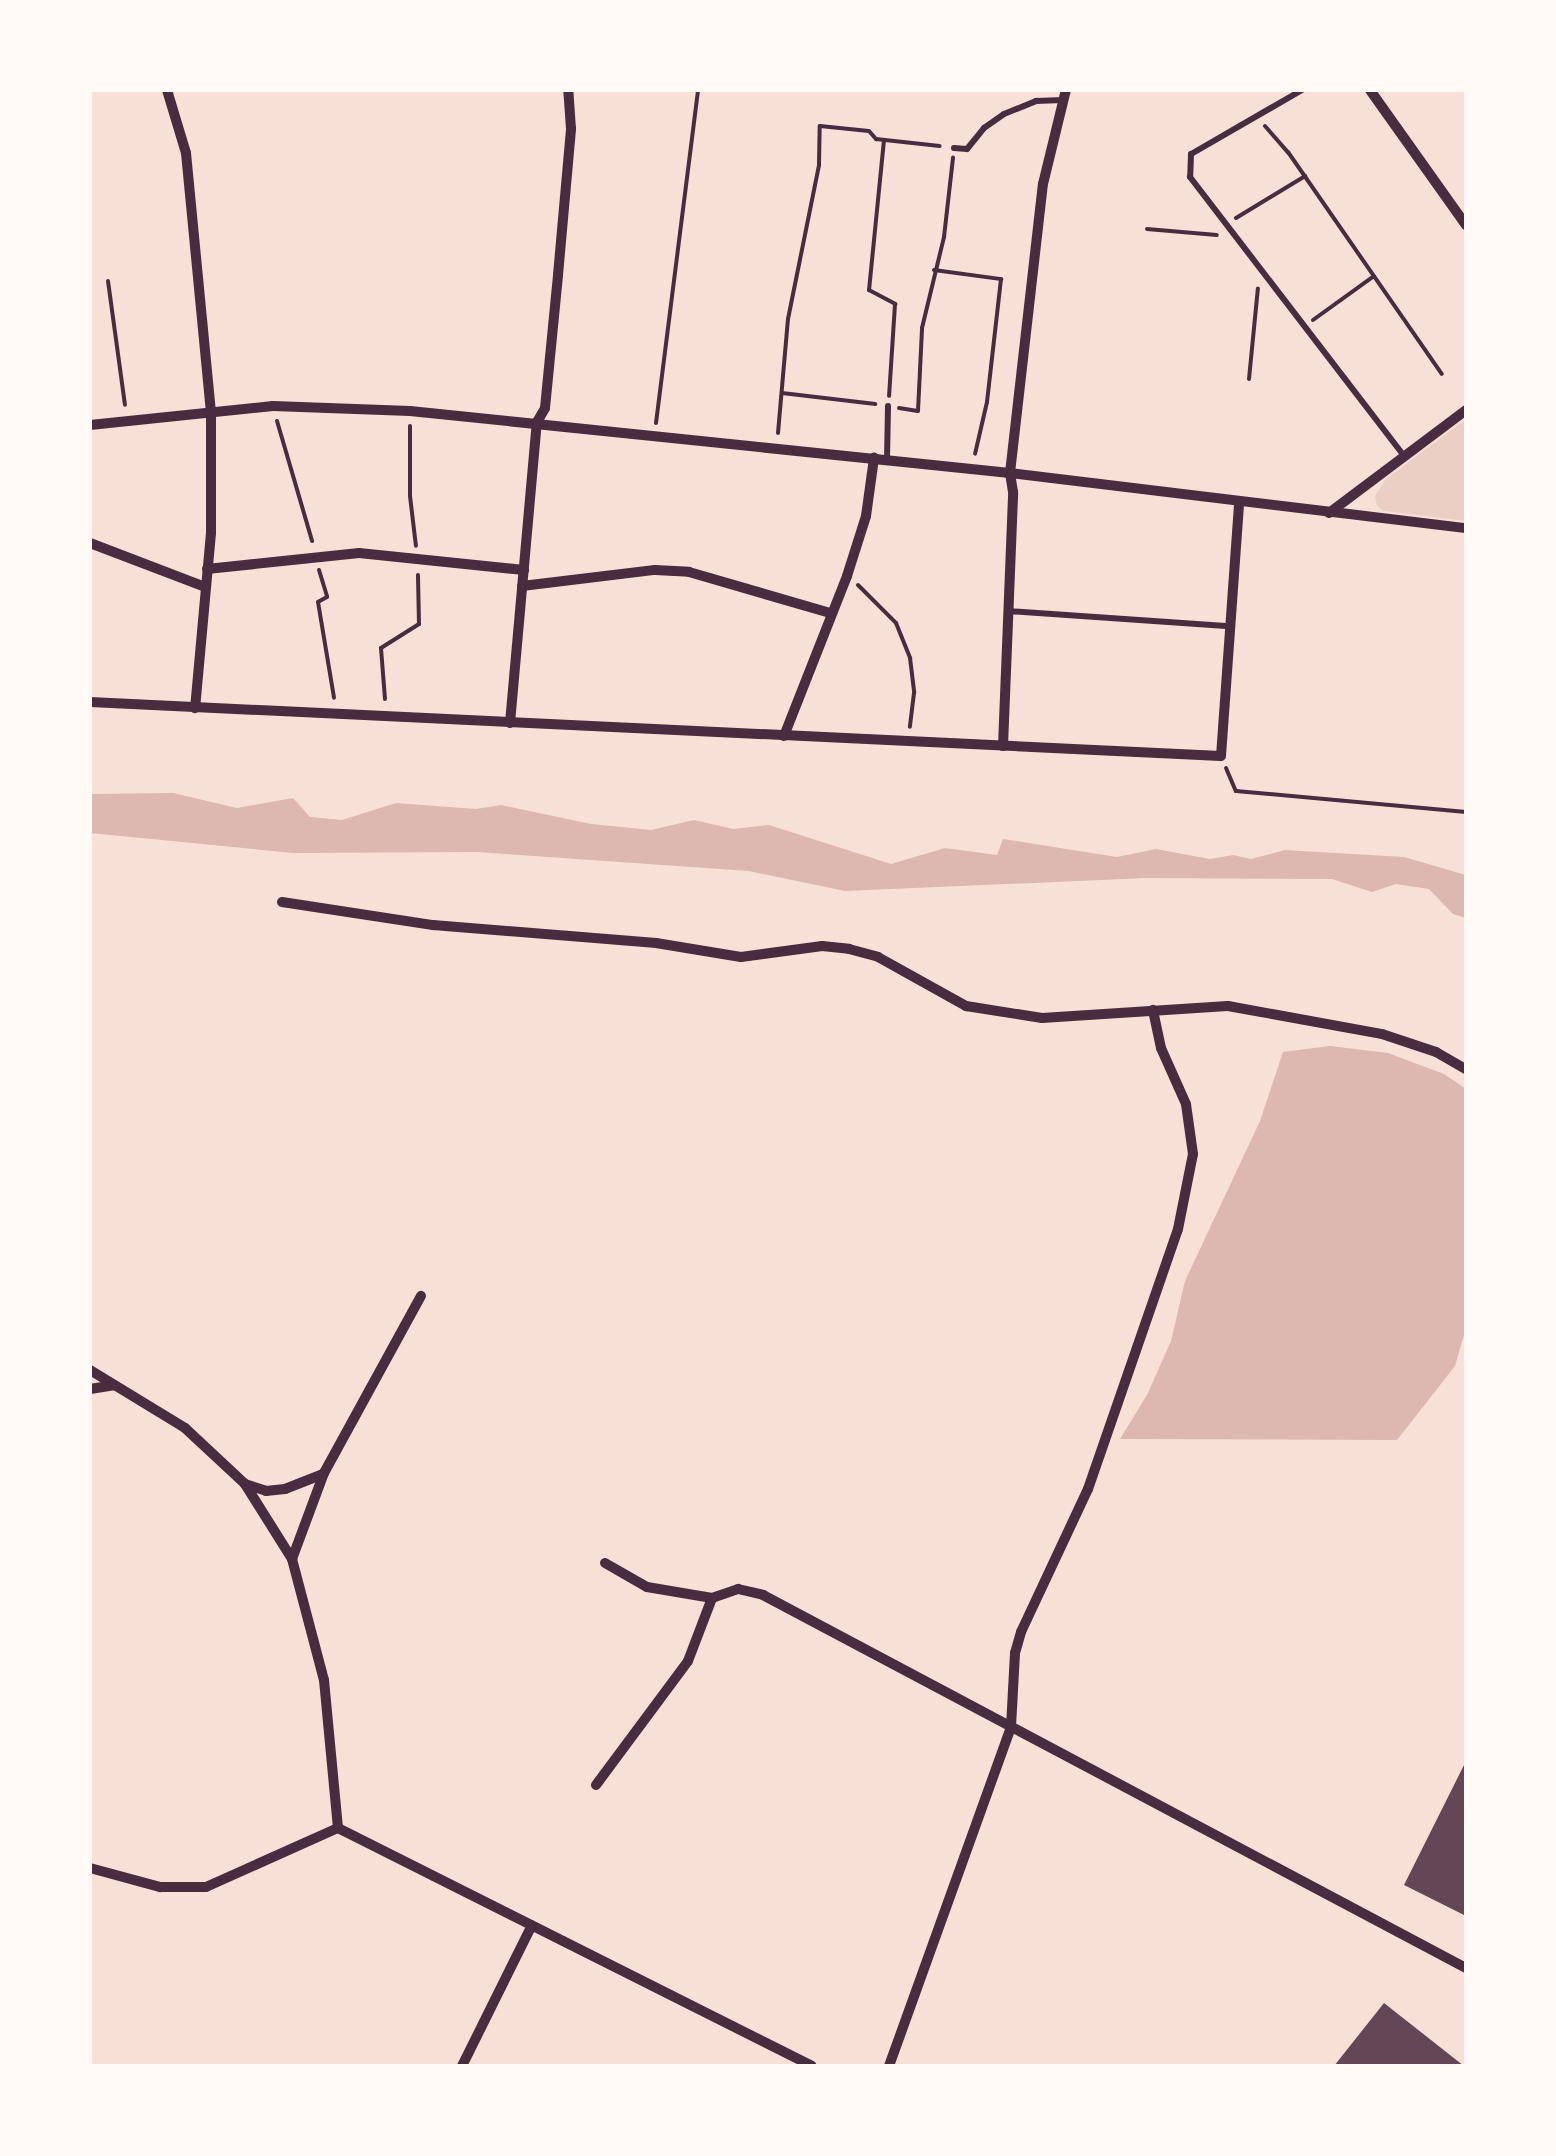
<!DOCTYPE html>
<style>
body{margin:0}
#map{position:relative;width:1556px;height:2156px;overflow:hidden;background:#f7e1d7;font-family:"Roboto Condensed",sans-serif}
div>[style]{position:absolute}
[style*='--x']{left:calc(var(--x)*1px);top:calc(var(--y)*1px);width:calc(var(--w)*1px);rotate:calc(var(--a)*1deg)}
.green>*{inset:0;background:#ebcfc5}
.water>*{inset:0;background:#dcb8b0}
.building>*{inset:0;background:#644757}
.path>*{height:4px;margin:-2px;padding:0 2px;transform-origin:2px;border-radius:2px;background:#4a2c40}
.service>*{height:6px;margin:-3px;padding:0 3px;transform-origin:3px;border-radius:3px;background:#4a2c40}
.minor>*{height:10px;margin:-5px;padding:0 5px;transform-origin:5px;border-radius:5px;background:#4a2c40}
span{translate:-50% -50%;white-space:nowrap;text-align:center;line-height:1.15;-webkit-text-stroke:9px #fffaf5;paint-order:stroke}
.frame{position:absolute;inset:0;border:92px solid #fffaf5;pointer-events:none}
</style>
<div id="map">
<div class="green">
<i style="clip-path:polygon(1466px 419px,1466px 521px,1384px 511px,1377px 506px,1375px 496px,1385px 480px)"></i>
</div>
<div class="water">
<i style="clip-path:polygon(173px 793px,237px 808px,293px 798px,310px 817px,342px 820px,396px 803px,476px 809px,501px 805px,591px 824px,651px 830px,694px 820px,733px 829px,769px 825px,891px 864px,945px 848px,997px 855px,1003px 839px,1117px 857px,1156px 849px,1210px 859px,1233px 855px,1251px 859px,1285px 850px,1404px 857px,1466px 875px,1466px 918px,1453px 914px,1429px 889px,1396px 884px,1372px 892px,1332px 879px,1147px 878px,845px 891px,749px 871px,477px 852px,293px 853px,90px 833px,90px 794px)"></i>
<i style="clip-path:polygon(1330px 1046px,1388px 1053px,1444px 1074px,1466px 1089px,1466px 1328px,1455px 1366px,1397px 1440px,1120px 1439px,1147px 1395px,1171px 1341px,1185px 1281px,1260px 1121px,1283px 1052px)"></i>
</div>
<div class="building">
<i style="clip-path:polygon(1466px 1761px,1466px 1916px,1404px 1885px)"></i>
<i style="clip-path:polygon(1384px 2003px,1464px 2066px,1334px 2066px)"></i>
</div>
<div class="path">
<i style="--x:1265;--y:126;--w:35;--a:49"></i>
<i style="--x:1288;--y:152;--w:270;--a:55.3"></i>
<i style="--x:884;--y:140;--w:151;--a:95.7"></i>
<i style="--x:869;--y:290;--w:30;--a:28"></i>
<i style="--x:895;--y:304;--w:92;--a:93.7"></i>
<i style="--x:1236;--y:218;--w:81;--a:-31.3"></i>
<i style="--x:1147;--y:229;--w:70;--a:4.9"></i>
<i style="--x:934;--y:270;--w:68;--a:7.7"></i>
<i style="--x:1001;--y:279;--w:124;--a:96.5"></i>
<i style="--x:987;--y:402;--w:53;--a:103"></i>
<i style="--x:108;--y:281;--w:125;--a:82.2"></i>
<i style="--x:1313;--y:320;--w:75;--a:-35.8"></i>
<i style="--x:1249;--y:379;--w:91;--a:-84.4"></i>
<i style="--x:782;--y:393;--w:94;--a:6.7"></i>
<i style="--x:899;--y:408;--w:19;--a:9"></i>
<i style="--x:918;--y:411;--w:83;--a:-87.2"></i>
<i style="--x:922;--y:328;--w:94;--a:-76.4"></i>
<i style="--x:944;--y:237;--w:80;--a:-83.5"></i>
<i style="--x:277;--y:421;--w:125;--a:73.7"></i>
<i style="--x:656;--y:423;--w:336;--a:-82.8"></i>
<i style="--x:410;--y:426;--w:70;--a:90"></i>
<i style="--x:410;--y:496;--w:50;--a:83.2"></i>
<i style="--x:778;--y:433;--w:114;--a:-85"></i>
<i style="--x:788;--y:319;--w:157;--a:-78.6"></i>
<i style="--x:819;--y:165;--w:39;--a:-89"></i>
<i style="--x:820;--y:126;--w:49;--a:5.8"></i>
<i style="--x:869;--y:131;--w:11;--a:49"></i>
<i style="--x:876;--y:139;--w:64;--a:6.2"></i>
<i style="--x:319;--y:570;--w:28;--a:73"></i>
<i style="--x:327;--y:597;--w:10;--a:151"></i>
<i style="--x:318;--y:602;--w:97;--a:80.5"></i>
<i style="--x:858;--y:585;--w:54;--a:45"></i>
<i style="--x:896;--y:623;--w:38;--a:68"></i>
<i style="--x:910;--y:658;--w:35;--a:83"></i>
<i style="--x:914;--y:693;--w:34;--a:97"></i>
<i style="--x:385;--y:699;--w:51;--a:-94.5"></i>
<i style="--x:381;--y:648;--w:45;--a:-32.3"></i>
<i style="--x:419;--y:624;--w:49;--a:-91.2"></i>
<i style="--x:1226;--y:768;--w:25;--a:67"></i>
<i style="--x:1236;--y:791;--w:231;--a:5.2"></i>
</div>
<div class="service">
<i style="--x:1302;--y:90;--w:128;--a:150"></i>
<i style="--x:1191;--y:154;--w:23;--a:92"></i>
<i style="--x:1190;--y:177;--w:352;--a:52.5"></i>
<i style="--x:954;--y:148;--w:13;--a:4"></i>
<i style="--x:967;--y:149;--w:27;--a:-51"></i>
<i style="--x:984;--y:128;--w:24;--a:-35"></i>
<i style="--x:1004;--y:114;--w:35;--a:-22"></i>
<i style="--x:1036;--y:101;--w:27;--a:-2"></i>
<i style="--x:887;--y:459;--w:53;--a:-88.9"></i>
<i style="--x:1007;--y:611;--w:223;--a:3.9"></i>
</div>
<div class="minor">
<i style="--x:167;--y:90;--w:66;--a:73.2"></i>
<i style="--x:186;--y:153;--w:260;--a:84.5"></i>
<i style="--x:211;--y:412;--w:121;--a:90"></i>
<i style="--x:211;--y:533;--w:176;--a:95.2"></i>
<i style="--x:1370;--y:90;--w:166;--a:54.6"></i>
<i style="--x:90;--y:425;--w:184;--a:-5.9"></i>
<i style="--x:273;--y:406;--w:137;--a:2.1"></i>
<i style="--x:410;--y:411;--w:603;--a:5.9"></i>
<i style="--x:1010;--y:473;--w:459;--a:6.9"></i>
<i style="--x:1329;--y:513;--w:171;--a:-36.9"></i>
<i style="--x:90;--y:543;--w:123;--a:20.9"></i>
<i style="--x:207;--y:569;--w:153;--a:-6"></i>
<i style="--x:359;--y:553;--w:166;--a:5.9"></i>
<i style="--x:522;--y:586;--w:134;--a:-6.9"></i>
<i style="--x:655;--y:570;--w:34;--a:3"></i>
<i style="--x:689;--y:572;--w:147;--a:16.2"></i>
<i style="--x:90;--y:702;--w:1132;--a:2.73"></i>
<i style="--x:1221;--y:756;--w:255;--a:-85.9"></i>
<i style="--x:510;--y:723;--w:302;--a:-84.9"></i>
<i style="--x:537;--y:422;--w:16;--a:-60"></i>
<i style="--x:545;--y:408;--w:134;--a:-84.4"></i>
<i style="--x:558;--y:275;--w:147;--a:-84.9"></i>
<i style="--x:571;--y:129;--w:39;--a:-94"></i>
<i style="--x:784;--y:736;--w:172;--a:-68.5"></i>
<i style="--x:847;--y:576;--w:63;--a:-72.4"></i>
<i style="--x:866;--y:516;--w:59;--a:-82.1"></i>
<i style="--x:1003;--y:746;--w:254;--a:-87.7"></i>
<i style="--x:1013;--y:492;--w:19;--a:-99"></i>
<i style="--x:1010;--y:473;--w:291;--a:-83.5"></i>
<i style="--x:1043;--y:184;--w:97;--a:-76.3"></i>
<i style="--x:282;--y:902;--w:153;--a:8.7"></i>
<i style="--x:433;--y:925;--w:224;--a:4.6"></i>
<i style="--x:656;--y:943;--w:86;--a:9.4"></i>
<i style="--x:741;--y:957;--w:82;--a:-7.7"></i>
<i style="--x:822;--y:946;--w:27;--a:6"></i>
<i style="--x:849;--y:949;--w:30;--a:15"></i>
<i style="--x:878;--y:957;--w:101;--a:29.1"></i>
<i style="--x:966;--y:1006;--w:77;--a:9"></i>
<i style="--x:1042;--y:1018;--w:186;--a:-3.7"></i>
<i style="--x:1228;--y:1006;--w:157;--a:10.3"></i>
<i style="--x:1382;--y:1034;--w:57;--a:18.4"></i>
<i style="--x:1436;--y:1052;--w:34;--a:30"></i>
<i style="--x:90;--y:1370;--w:111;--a:31.4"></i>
<i style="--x:185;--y:1428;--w:82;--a:43"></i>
<i style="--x:245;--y:1484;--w:89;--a:57.9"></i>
<i style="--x:292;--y:1559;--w:125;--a:75.2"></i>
<i style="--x:324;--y:1680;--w:149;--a:84.6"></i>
<i style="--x:90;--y:1389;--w:24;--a:-9"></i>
<i style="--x:245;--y:1484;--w:22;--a:18"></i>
<i style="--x:266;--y:1491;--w:19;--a:-6"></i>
<i style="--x:285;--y:1489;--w:41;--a:-21.5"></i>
<i style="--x:292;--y:1559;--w:92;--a:-69.6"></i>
<i style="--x:324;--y:1473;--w:202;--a:-61.3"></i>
<i style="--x:605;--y:1563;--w:48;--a:29.7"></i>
<i style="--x:647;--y:1587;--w:66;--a:9.6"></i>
<i style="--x:712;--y:1598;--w:28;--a:-19"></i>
<i style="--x:738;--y:1589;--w:26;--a:13"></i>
<i style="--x:763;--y:1595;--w:796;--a:27.95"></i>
<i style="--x:596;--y:1785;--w:154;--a:-53.4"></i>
<i style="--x:688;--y:1661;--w:67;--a:-69.1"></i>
<i style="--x:338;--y:1828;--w:530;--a:26.66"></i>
<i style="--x:90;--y:1868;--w:73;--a:15.2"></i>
<i style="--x:160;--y:1887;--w:46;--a:0"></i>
<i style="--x:206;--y:1887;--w:145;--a:-24.1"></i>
<i style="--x:462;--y:2066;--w:157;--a:-63.6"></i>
<i style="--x:889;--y:2066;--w:360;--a:-70.2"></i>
<i style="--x:1011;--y:1727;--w:74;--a:-86.9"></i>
<i style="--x:1015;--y:1653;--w:22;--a:-74"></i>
<i style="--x:1021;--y:1632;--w:158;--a:-64.9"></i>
<i style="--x:1088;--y:1489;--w:275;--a:-70.9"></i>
<i style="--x:1178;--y:1229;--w:76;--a:-78.7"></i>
<i style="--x:1193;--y:1154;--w:50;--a:-98"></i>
<i style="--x:1186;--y:1104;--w:61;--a:-114.1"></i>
<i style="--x:1161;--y:1048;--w:39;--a:-102"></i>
</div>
<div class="frame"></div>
</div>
